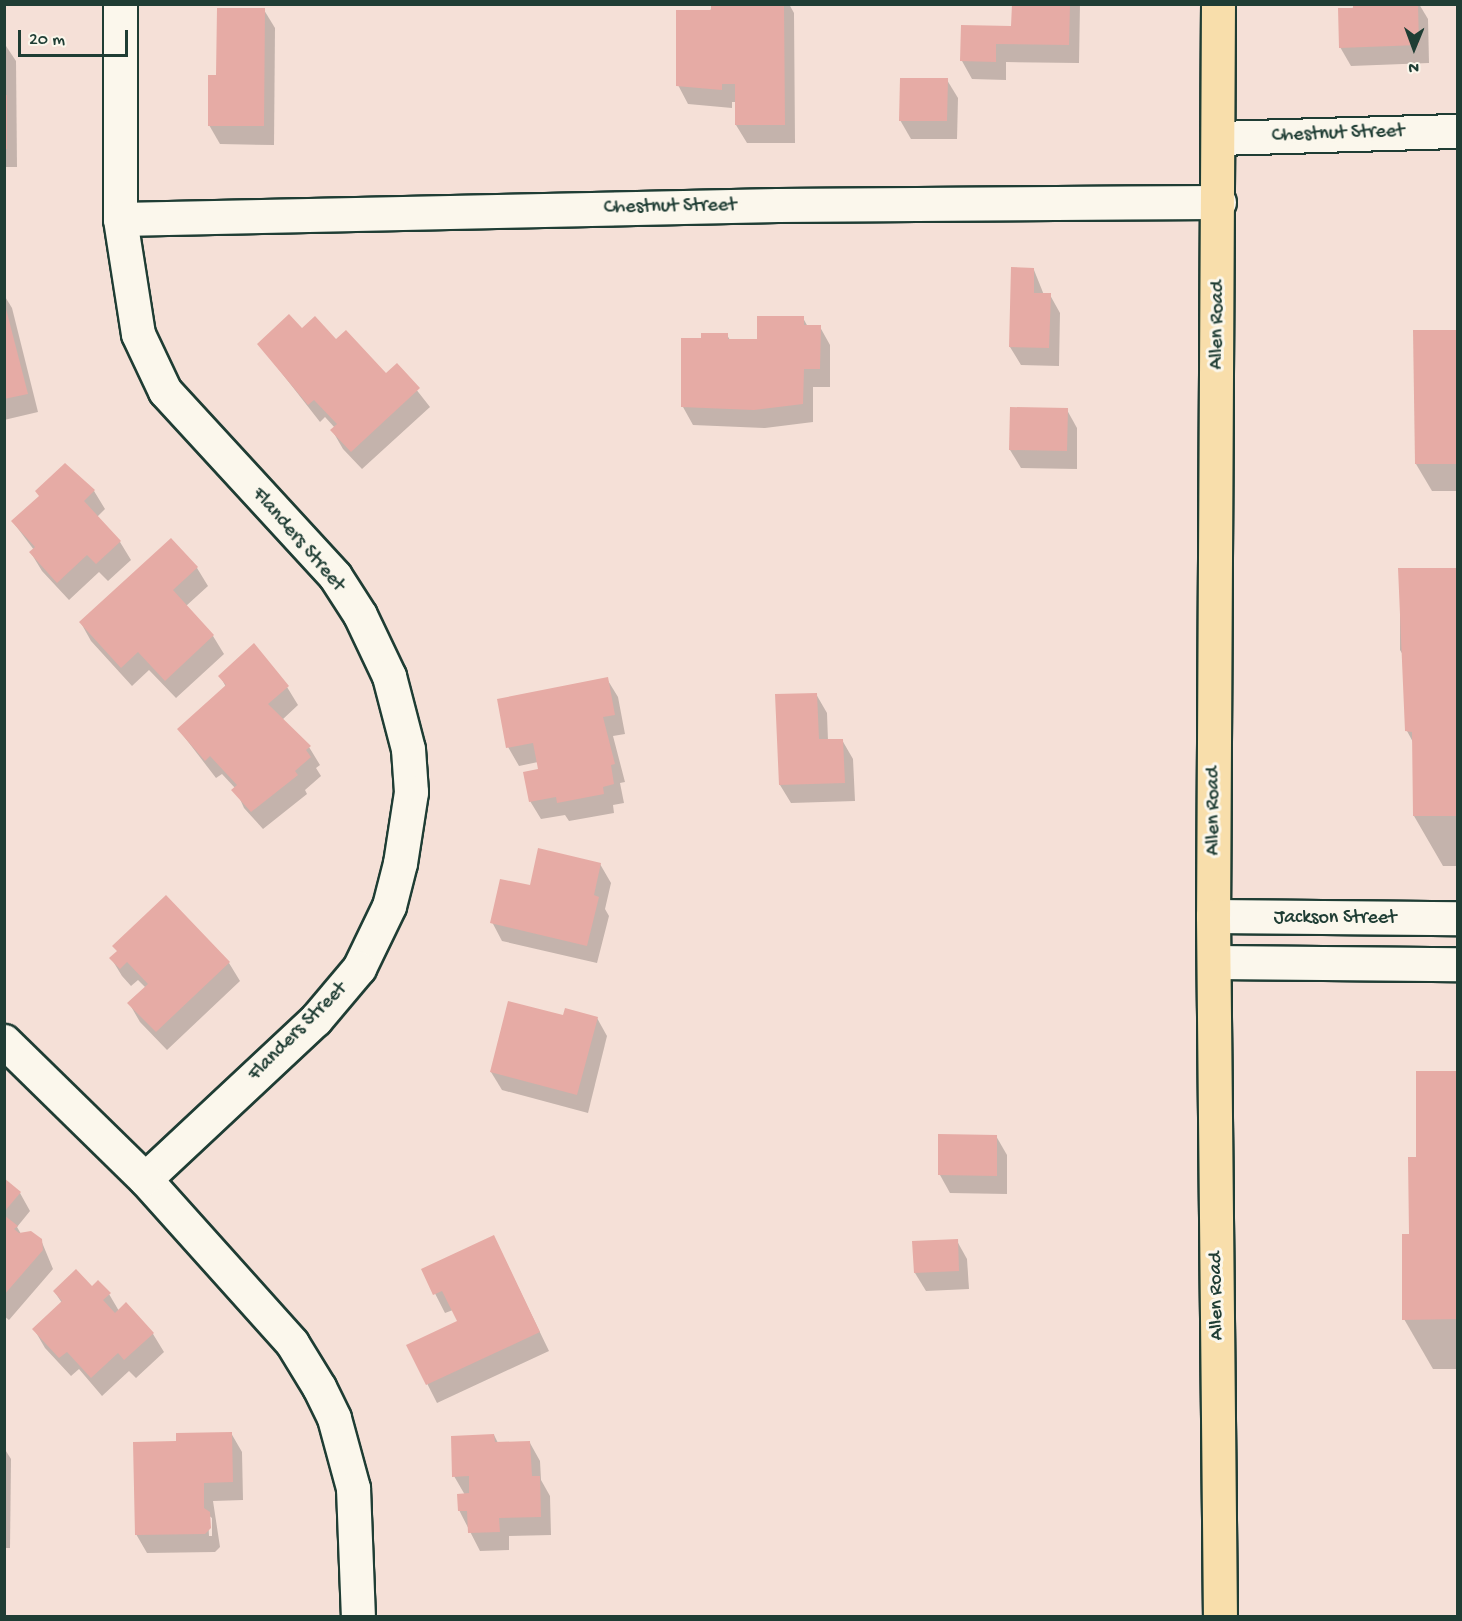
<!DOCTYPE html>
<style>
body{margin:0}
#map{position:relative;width:1462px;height:1621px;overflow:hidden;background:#f5e0d7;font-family:"Gochi Hand",sans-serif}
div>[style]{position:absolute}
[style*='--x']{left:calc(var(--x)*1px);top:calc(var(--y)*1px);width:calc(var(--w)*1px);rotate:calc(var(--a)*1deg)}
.shadow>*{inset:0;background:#0003}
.building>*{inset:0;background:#e6aba5}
.roads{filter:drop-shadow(2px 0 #1f3d34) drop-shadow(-2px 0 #1f3d34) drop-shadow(0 2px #1f3d34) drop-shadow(0 -2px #1f3d34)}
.minor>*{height:33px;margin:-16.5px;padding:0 16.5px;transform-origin:16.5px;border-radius:16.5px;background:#fbf7ec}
.major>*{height:33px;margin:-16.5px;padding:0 16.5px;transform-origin:16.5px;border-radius:16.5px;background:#f8deab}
span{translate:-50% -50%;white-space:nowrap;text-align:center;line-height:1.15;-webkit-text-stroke:6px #fbf7ec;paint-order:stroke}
.street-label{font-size:20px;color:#1f3d34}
.frame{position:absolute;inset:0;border:6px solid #1f3d34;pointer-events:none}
.north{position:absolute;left:1384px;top:18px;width:60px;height:60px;-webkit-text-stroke:4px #fbf7ec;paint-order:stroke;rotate:181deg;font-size:16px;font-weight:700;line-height:24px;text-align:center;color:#1f3d34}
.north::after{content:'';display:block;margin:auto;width:21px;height:27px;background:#1f3d34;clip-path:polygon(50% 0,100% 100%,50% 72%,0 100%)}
.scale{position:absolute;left:18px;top:30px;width:110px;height:27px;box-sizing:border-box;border:3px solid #1f3d34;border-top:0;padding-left:8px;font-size:18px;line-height:21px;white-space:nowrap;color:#1f3d34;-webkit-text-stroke:4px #fbf7ec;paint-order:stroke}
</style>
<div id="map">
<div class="shadow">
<i style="clip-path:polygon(713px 4px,789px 4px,794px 13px,795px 143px,747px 143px,736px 125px,736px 102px,732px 102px,732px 108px,688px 104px,678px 85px)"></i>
<i style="clip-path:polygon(1013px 4px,1080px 4px,1079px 63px,1006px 62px,1006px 80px,972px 79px,962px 61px,1013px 28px)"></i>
<i style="clip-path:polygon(1354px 4px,1419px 4px,1428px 19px,1429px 63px,1351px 66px,1340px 47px)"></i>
<i style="clip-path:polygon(264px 10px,275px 28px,274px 145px,220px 144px,209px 125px,218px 76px)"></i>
<i style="clip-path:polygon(4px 43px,16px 61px,17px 167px,4px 167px)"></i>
<i style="clip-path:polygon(947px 80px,958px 98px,957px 139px,911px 139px,900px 120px)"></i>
<i style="clip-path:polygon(1034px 270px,1044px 295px,1050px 295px,1060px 313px,1059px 366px,1021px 365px,1010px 347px)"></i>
<i style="clip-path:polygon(4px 295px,12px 308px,38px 412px,4px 420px)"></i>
<i style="clip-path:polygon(803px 318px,808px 327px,820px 327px,830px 345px,830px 387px,813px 387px,813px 422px,765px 428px,693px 425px,683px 407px,703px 340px,727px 335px,730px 340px,758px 340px)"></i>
<i style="clip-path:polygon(302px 330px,386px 375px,397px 365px,430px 407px,362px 469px,343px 449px,332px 430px,335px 428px,325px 417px,320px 422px,259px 344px)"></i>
<i style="clip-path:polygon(1458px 331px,1458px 491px,1432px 491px,1416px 464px)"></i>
<i style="clip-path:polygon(1067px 410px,1077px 428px,1077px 469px,1021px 468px,1010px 450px)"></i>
<i style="clip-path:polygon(65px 465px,94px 491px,105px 509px,97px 517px,120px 542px,131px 560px,108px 581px,99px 572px,69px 600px,42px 571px,31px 553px,34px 550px,13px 522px,40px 497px)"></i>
<i style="clip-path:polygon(171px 540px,197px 568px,208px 586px,186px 606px,213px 636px,224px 654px,176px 698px,149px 670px,132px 686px,91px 641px,81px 623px)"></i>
<i style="clip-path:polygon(1400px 570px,1458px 570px,1458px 866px,1443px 866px,1414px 816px,1414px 744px,1407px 731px,1406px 660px,1400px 650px)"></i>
<i style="clip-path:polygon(220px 676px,287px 687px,298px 705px,282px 720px,309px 747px,320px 765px,316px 768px,321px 776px,305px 790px,307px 794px,263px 829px,244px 808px,235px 788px,222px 774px,216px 778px,179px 730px,226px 687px)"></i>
<i style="clip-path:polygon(607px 679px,618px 697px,625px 734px,613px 736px,625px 782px,620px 783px,624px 803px,613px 805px,614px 813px,569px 821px,565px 815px,541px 819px,530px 801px,540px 770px,538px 762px,519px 766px,508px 747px)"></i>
<i style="clip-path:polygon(816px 694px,827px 713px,828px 741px,842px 740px,853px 759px,855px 801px,791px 803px,780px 785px)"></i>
<i style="clip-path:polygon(600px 864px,611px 883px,605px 909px,609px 916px,597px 963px,502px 941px,492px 922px,531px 887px)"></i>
<i style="clip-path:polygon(114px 946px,229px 963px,240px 981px,167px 1050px,140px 1022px,129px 1003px,146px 988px,138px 980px,131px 986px,122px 976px,111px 958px,118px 952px)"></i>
<i style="clip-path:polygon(565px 1017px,597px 1018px,607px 1036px,588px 1113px,502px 1090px,491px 1072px)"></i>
<i style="clip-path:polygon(1458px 1072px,1458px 1369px,1433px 1369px,1404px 1319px,1410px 1236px,1418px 1158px)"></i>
<i style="clip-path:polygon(996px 1136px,1007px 1155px,1007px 1194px,950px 1193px,940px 1175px)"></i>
<i style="clip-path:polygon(4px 1180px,20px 1193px,30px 1211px,17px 1227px,21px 1234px,41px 1240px,53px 1269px,9px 1320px,4px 1316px)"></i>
<i style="clip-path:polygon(494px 1237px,549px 1351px,437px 1403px,408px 1346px,459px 1322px,453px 1310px,445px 1313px,423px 1270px)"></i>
<i style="clip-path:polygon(957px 1241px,967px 1259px,969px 1289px,926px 1291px,915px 1273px,914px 1243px)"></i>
<i style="clip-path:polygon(92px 1288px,109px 1294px,119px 1311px,126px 1304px,153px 1334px,164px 1352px,136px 1378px,129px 1371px,102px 1396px,79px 1369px,71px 1376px,45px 1348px,34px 1329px,62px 1303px,54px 1291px)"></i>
<i style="clip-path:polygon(evenodd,231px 1433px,242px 1452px,243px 1500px,213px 1501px,220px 1547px,215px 1552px,147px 1553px,136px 1534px,178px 1443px,231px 1433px,208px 1515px,212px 1518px,212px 1536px,209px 1536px,208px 1515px)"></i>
<i style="clip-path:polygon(494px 1435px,498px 1443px,530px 1443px,540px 1461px,541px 1480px,550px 1496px,551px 1535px,509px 1536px,509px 1550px,480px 1551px,459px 1510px,465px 1495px,454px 1476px)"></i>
<i style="clip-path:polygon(4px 1448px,11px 1459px,10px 1548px,4px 1548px)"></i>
</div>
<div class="building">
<i style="clip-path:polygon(711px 4px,784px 4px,785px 125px,735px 125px,735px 84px,722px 84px,722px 90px,676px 86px,676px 10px,711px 10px)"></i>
<i style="clip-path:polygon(1012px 4px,1070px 4px,1069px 45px,996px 44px,996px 62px,960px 61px,961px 25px,1011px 26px)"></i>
<i style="clip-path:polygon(1353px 4px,1418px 4px,1419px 45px,1339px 48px,1338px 8px,1353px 8px)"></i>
<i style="clip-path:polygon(217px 8px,265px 8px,264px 126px,208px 126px,208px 75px,216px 75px)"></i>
<i style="clip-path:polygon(900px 78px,948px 78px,947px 121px,899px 121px)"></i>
<i style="clip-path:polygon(4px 95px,7px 95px,7px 149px,4px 149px)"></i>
<i style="clip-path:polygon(1011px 267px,1034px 268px,1034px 293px,1051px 293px,1049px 348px,1009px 347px)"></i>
<i style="clip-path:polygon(4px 301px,28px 394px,4px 399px)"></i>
<i style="clip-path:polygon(289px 314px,302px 328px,315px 316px,336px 339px,346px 330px,386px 373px,397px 363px,420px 388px,351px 452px,330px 430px,337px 424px,314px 400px,308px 405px,257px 344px)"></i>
<i style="clip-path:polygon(757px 316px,804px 316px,804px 325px,821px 325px,820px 369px,804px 369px,803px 404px,754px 410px,681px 407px,681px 338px,701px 338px,701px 333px,728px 333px,728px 339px,757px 339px)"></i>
<i style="clip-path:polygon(1413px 330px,1458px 330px,1458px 464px,1415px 464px)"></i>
<i style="clip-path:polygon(1010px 407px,1068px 408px,1067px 451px,1009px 450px)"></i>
<i style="clip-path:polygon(65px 463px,95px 490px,84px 501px,121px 541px,96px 564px,87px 555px,57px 583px,29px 552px,35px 547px,11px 521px,39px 496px,35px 491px)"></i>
<i style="clip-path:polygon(171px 538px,198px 567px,173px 590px,214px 635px,165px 681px,138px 652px,121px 668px,79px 622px)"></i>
<i style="clip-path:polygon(1398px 568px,1458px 568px,1458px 816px,1413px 816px,1412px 732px,1405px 731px)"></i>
<i style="clip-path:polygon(254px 643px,289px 686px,268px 704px,311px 746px,306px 750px,311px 757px,295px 771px,298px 775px,251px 812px,231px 790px,237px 785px,210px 756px,205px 761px,177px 729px,226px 685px,218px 676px)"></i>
<i style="clip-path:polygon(608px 677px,615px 715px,603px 717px,615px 764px,611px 765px,614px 784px,603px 787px,604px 794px,557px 803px,556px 797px,529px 802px,523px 772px,538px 769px,533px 743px,506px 748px,497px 699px)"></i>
<i style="clip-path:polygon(817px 693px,819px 739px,843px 739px,845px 783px,779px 785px,775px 694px)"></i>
<i style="clip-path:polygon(538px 848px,601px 863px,594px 895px,599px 897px,587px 946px,490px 923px,500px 879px,530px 885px)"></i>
<i style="clip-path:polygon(166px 895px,230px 962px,156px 1032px,127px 1003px,148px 984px,127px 962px,120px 969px,109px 958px,117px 951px,112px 946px)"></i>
<i style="clip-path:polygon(508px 1001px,563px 1015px,565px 1008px,598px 1017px,577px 1095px,490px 1072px)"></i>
<i style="clip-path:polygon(1416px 1071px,1458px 1071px,1458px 1319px,1402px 1320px,1402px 1234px,1409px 1234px,1408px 1157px,1416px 1157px)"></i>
<i style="clip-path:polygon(938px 1134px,997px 1135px,997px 1176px,938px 1175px)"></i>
<i style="clip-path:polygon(4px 1178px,21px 1192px,4px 1212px)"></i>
<i style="clip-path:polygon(4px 1215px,18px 1226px,14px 1229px,19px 1233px,31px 1231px,42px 1239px,43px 1250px,4px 1295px)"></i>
<i style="clip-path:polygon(494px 1235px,540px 1332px,426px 1385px,406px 1345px,457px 1321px,442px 1291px,433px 1295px,421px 1269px)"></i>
<i style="clip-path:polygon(958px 1239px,959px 1271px,914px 1273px,912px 1241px)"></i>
<i style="clip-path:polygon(76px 1269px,92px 1286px,98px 1280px,111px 1293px,103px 1300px,115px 1313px,126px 1302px,154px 1333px,124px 1360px,118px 1353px,91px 1378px,67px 1352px,59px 1358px,32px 1329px,62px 1301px,53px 1291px)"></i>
<i style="clip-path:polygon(232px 1432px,233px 1482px,204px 1483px,204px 1508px,210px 1512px,211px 1528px,205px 1534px,135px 1535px,133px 1442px,176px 1441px,176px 1433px)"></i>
<i style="clip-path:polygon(494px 1434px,495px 1442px,530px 1441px,532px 1476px,540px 1476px,541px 1517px,499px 1518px,500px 1532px,468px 1533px,467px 1511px,458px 1511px,457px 1494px,469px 1493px,469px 1476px,452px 1477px,451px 1436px)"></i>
</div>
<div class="roads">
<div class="minor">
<i style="--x:120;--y:4;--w:215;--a:90"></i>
<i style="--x:120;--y:219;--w:116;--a:81.1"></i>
<i style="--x:138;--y:334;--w:63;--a:64.7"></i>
<i style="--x:165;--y:391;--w:251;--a:47.4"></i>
<i style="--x:335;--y:576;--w:46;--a:57.3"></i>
<i style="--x:360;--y:615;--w:68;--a:64.6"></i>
<i style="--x:389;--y:676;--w:75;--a:75.4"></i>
<i style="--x:408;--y:749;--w:43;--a:86"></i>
<i style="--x:411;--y:792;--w:72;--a:98.8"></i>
<i style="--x:400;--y:863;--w:44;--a:104.3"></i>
<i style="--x:389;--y:906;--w:69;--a:115.8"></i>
<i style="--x:359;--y:968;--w:67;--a:130.1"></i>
<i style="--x:316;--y:1019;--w:234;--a:136.9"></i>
<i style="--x:145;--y:1179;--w:220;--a:48.1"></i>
<i style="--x:292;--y:1343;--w:52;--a:58.5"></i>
<i style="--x:319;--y:1387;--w:34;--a:64"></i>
<i style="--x:334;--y:1418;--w:73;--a:74.8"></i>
<i style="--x:353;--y:1488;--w:128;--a:87.8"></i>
<i style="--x:1219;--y:138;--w:239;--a:-1.7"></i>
<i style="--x:120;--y:219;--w:658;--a:-1.22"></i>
<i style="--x:778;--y:205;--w:441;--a:-0.4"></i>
<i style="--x:1213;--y:916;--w:245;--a:0.5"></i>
<i style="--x:1214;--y:962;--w:244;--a:0.5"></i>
<i style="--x:4;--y:1041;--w:197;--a:44.4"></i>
</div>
<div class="major">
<i style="--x:1218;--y:4;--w:912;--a:90.31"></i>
<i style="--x:1213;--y:916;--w:700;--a:89.43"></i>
</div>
</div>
<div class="street-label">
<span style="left:1338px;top:134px;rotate:-2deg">Chestnut Street</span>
<span style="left:670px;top:207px;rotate:-1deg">Chestnut Street</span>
<span style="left:1218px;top:325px;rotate:-89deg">Allen Road</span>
<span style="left:298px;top:540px;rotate:49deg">Flanders Street</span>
<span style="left:1214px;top:811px;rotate:-90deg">Allen Road</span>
<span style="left:1335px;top:918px">Jackson Street</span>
<span style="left:298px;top:1032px;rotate:-45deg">Flanders Street</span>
<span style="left:1217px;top:1296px;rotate:-91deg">Allen Road</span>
</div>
<div class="frame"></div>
<div class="north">N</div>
<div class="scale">20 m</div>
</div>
